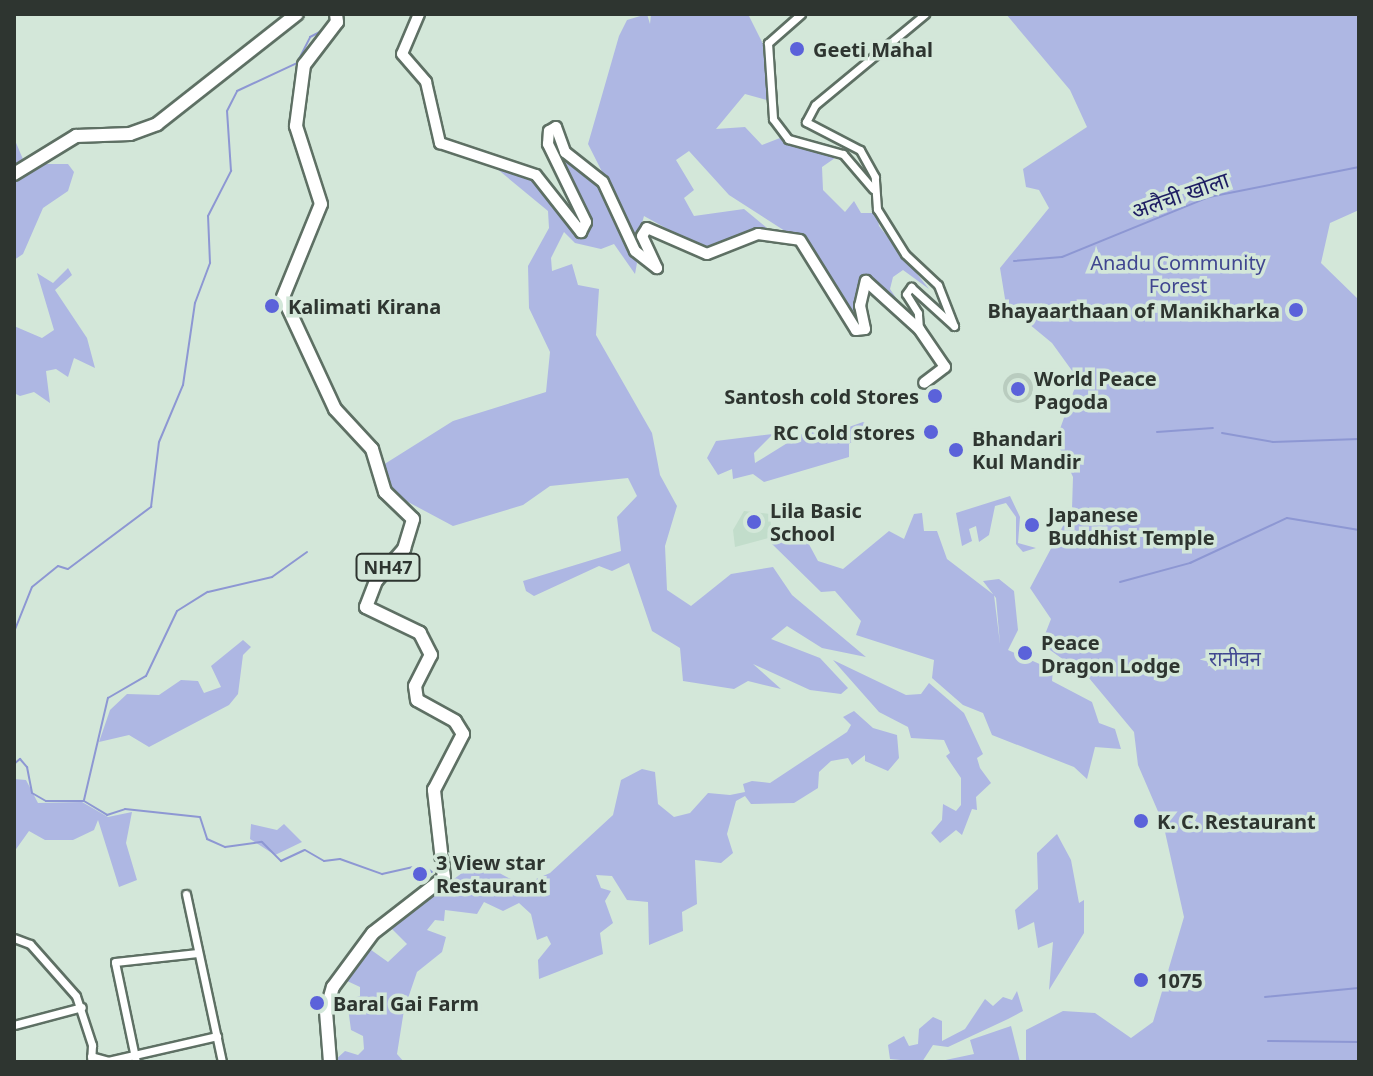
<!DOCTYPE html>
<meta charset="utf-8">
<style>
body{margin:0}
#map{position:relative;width:1373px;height:1076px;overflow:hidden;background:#d3e7d9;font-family:"Noto Sans","Noto Sans Devanagari",sans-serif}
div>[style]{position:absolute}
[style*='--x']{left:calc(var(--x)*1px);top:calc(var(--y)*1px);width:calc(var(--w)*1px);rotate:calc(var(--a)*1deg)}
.built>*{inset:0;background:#c2ddcb}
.green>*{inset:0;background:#aeb7e3}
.stream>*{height:2px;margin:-1px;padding:0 1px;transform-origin:1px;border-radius:1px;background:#8d97d3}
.building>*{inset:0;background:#b9ccbf}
.round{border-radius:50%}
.roads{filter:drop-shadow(2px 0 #5e7064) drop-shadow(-2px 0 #5e7064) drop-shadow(0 2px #5e7064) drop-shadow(0 -2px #5e7064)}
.street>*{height:7px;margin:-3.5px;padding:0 3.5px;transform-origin:3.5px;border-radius:3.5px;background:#fff}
.secondary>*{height:10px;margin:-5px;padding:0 5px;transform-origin:5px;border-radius:5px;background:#fff}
.highway>*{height:12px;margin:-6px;padding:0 6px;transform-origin:6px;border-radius:6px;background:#fff}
.dots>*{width:22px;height:22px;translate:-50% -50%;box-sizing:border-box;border:4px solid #d3e7d9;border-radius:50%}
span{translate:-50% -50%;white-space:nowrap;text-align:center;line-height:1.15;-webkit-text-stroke:7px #d3e7d9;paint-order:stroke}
.shield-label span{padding:2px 6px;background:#d3e7d9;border:2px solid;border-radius:6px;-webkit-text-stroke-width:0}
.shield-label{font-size:18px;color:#2e3530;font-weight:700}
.poi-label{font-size:20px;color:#2e3530;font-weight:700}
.left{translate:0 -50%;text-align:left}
.right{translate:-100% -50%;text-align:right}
.park-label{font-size:20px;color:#404690}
.water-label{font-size:22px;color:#1d1c62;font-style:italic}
.frame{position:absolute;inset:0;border:16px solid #2e3530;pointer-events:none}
</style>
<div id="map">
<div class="built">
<i style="clip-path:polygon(744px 511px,770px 514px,772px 537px,735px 547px,733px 530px)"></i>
</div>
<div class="green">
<i style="clip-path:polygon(647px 14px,650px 24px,651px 14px,748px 14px,763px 44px,767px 100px,745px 94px,716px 129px,745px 127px,762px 145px,780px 138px,835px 158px,822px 167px,823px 190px,845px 212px,854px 201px,861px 213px,877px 213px,879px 226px,929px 289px,903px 270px,893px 277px,890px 289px,905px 311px,860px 276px,861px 325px,856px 323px,813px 249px,729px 195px,689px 151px,676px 160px,694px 190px,684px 198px,694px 216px,744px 209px,767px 228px,709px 252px,644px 216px,637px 241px,588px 144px,619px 36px,627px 20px)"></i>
<i style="clip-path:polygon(1006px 14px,1359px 14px,1359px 210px,1330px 223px,1321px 263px,1359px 300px,1359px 1062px,1026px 1062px,1026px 1030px,1063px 1011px,1095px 1013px,1131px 1038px,1153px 1022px,1184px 917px,1163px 823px,1138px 765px,1134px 732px,1089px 678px,1050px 650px,1044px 637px,1051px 619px,1030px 588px,1072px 509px,1073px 477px,1056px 440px,1078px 379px,1052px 343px,1006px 305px,1000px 268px,1049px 208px,1039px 190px,1026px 187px,1023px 169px,1087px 127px,1070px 90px)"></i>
<i style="clip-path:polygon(556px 137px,561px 150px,594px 174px,637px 263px,635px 274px,614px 244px,601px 249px,575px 243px,564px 232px,551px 258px,552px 271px,572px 264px,578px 285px,599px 289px,596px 335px,652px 433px,660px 475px,677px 506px,665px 546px,667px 590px,691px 606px,731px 574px,773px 567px,792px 595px,866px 657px,822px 648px,787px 626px,771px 639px,820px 658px,848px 688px,841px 694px,810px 690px,753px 664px,781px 689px,748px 681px,734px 689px,683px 681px,680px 648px,652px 631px,629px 563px,612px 571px,599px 566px,534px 596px,526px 591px,523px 581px,621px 551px,617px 517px,637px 496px,628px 478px,550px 486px,523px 505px,453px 526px,395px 495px,383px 465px,453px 421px,546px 392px,550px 352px,529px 308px,528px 266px,549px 228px,548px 211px,496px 168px,530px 176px,565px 221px,577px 234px,585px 233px,590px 223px,564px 168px)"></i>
<i style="clip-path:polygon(14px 138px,25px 164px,68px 164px,74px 172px,68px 191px,43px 208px,23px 254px,14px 260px)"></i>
<i style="clip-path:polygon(68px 268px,72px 275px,55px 290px,87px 338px,95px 368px,74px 358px,68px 377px,56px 369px,46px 371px,50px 403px,34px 392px,20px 396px,14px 393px,14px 326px,42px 338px,54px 330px,37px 273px,53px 283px)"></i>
<i style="clip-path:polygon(863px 422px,871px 427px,849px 444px,849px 457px,764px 482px,753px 474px,733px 479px,732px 469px,718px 475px,707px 458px,716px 441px,773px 434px,754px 453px,755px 463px,805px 432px,832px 433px)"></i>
<i style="clip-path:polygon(1010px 496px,1020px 517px,1018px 543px,1036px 548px,1023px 552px,1016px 544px,1016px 517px,1006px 503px,995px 506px,989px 535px,979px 542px,976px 526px,969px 529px,972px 541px,962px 546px,956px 513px)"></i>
<i style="clip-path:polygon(922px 513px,924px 531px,937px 531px,947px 559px,994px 595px,1000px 644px,996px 598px,983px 581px,999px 579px,1014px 591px,1018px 630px,1008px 650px,1053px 670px,1052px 681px,1092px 702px,1099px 723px,1115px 729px,1121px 749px,1095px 747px,1087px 779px,1074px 767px,992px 735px,983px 713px,963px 705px,932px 678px,934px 660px,856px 635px,861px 621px,835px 591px,821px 592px,770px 542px,798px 524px,818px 561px,843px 569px,889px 531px,904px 539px,914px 514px)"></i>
<i style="clip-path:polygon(243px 640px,251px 647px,243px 655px,238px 694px,229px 705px,149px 747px,129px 735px,99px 742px,110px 710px,127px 694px,159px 695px,181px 680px,198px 681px,204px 693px,221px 687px,211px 666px)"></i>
<i style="clip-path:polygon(833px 660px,906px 695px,921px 694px,929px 683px,964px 713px,983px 754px,977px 758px,980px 768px,991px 783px,976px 797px,977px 810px,972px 809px,962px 835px,956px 830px,940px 843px,931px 833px,942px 820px,943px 804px,956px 811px,961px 805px,961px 778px,946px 756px,950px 753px,944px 740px,911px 738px,908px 727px,879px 712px)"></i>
<i style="clip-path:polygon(854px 711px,873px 728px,897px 735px,899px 758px,888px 771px,865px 761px,865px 755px,852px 765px,848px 758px,831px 761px,819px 772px,818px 788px,794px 803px,751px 804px,745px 796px,736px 801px,727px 834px,733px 853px,721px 863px,695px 860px,697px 904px,682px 912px,683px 931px,649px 945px,648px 902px,627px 900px,612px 876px,596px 875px,601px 888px,611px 891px,605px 901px,613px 923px,600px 933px,603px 954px,539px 979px,538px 960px,551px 944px,547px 936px,537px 940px,531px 914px,519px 903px,503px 911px,484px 902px,477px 914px,445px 910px,444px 921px,435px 920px,427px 930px,446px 937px,442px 952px,417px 972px,404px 1010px,397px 1054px,404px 1062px,333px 1062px,345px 1051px,358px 1055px,364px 1049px,363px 1036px,351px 1030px,347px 1000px,360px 996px,360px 987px,345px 980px,367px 947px,388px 962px,407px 944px,390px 927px,462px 873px,488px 867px,522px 885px,550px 873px,613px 815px,621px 780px,642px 769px,655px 772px,658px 804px,674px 817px,690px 813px,708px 793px,730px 795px,745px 792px,743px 784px,752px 781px,770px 783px,847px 732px,851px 725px,843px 717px)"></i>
<i style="clip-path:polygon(14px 779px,26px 780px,38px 803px,82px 802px,108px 817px,132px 812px,126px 843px,137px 880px,119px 887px,98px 820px,94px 830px,73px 840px,45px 840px,29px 831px,14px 852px)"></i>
<i style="clip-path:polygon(251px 824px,277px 830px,284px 824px,302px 842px,275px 855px,250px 839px)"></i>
<i style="clip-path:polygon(1057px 834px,1071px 860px,1079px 903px,1084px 900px,1084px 933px,1049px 990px,1053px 942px,1038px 948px,1034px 922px,1018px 930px,1015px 910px,1038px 889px,1037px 853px)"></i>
<i style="clip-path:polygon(1017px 991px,1023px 1011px,1008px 1019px,948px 1047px,933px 1045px,922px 1062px,890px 1059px,888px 1045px,904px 1036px,909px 1046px,918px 1044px,919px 1029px,933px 1017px,942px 1021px,942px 1041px,965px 1029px,985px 999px,993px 1006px,1003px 997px,1012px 1000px)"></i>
<i style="clip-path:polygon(1011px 1026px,1020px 1062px,936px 1062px,974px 1054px,970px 1040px)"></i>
</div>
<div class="stream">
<i style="--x:1014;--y:261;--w:48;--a:-4.8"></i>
<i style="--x:1062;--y:257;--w:159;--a:-22.2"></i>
<i style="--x:1209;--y:197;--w:153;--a:-11.3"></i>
<i style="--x:1157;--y:432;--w:56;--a:-4.1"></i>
<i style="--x:1222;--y:433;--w:52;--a:10"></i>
<i style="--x:1273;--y:442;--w:86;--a:-2"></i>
<i style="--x:1120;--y:582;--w:73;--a:-15.2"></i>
<i style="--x:1190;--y:563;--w:107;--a:-24.9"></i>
<i style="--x:1287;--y:518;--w:73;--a:9.5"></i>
<i style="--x:14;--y:632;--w:48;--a:-68.2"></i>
<i style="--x:32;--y:587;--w:33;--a:-39"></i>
<i style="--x:58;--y:566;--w:10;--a:17"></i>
<i style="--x:68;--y:569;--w:104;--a:-36.8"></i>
<i style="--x:151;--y:507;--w:65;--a:-83"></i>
<i style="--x:159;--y:442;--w:62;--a:-67.2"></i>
<i style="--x:183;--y:385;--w:83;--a:-81.7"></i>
<i style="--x:195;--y:303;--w:43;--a:-69.4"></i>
<i style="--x:210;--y:263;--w:47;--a:-92.4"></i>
<i style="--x:208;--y:216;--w:51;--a:-62.9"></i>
<i style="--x:231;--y:171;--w:60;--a:-93.8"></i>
<i style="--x:227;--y:111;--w:22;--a:-63"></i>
<i style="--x:237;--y:91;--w:66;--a:-25"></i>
<i style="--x:297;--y:63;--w:29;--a:-63"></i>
<i style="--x:310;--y:37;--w:16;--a:-27"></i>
<i style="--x:14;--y:764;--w:8;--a:-40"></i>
<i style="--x:20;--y:759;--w:11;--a:49"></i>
<i style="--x:27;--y:767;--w:26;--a:79"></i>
<i style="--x:32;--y:793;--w:16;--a:30"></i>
<i style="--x:46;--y:801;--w:38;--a:0"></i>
<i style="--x:84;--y:801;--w:27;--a:31"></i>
<i style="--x:107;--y:815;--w:19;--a:-18"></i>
<i style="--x:125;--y:809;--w:75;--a:6.1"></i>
<i style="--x:200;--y:817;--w:23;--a:72"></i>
<i style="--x:207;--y:839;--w:20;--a:24"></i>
<i style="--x:225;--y:847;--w:37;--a:-8"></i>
<i style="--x:262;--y:842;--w:27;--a:45"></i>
<i style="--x:281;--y:861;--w:26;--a:-25"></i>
<i style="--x:305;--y:850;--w:22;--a:30"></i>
<i style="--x:324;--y:861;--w:16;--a:-7"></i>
<i style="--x:340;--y:859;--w:45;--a:19.7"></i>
<i style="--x:382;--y:874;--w:41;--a:-12.7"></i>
<i style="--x:422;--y:865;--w:12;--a:35"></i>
<i style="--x:84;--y:800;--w:105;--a:-76.8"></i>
<i style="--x:108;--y:698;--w:44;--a:-30.1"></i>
<i style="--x:146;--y:676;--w:72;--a:-64.5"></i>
<i style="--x:177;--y:611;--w:36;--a:-32"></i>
<i style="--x:208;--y:592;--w:66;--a:-13.2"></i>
<i style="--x:272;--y:577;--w:43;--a:-35.5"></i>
<i style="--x:1265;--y:997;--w:94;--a:-5.5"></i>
<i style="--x:1268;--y:1041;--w:91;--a:0.6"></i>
</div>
<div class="building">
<i class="round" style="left:1003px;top:373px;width:30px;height:30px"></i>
</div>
<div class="roads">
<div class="street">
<i style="--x:801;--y:14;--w:44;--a:138.7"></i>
<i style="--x:768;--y:43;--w:76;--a:86.2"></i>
<i style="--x:773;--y:119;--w:25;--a:53"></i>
<i style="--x:788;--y:139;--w:57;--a:15.3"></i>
<i style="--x:843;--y:154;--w:46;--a:49.4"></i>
<i style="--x:919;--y:329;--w:16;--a:-94"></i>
<i style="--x:918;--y:313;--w:22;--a:-122"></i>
<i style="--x:906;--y:294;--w:9;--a:-54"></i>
<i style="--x:911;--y:287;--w:58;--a:42.2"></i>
<i style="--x:954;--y:326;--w:44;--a:-111.3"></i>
<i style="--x:938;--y:285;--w:45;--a:-136.8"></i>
<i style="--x:905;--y:254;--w:53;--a:-121.9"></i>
<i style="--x:877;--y:209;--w:32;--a:-94"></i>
<i style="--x:875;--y:177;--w:31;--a:-119"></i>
<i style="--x:860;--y:150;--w:61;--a:-152.6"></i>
<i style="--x:806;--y:122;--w:19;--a:-62"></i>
<i style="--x:815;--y:105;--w:143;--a:-39.6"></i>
<i style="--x:186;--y:894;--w:172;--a:77.9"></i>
<i style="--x:14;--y:938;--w:17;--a:21"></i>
<i style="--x:30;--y:944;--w:69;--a:48.5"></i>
<i style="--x:76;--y:996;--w:52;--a:71.9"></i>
<i style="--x:92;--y:1045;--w:17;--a:93"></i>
<i style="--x:14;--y:1025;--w:70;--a:-14.8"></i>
<i style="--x:91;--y:1056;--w:18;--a:16"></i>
<i style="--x:108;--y:1061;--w:112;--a:-12.9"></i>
<i style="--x:136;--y:1062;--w:102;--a:-101.9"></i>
<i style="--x:115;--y:962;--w:83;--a:-6.2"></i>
</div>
<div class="secondary">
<i style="--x:419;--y:14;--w:43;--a:113"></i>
<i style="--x:402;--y:54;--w:37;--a:49"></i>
<i style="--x:426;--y:82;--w:63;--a:77.1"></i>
<i style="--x:440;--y:143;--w:101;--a:18.4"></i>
<i style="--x:536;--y:175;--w:73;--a:51.7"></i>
<i style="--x:581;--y:232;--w:11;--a:-63"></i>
<i style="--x:586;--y:222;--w:87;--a:-116"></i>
<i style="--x:548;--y:144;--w:13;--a:-86"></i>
<i style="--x:549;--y:131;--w:8;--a:-30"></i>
<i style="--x:556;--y:127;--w:27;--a:70"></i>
<i style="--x:565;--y:152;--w:48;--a:38.3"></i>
<i style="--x:603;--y:182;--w:76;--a:65.1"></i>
<i style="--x:635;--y:251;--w:28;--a:38"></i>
<i style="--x:657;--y:268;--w:35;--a:-115"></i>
<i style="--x:642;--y:236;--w:9;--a:-58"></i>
<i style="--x:647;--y:228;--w:65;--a:23.4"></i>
<i style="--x:707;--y:254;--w:55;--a:-21.4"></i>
<i style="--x:758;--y:234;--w:42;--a:8.1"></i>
<i style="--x:800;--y:240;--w:106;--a:58.1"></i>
<i style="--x:856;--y:330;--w:9;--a:-6"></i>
<i style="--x:865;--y:329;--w:24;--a:-102"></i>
<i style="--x:860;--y:306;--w:26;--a:-77"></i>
<i style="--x:866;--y:281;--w:72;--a:42.2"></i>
<i style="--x:919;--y:329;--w:46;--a:55.6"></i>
<i style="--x:945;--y:367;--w:26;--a:143"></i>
</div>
<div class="highway">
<i style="--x:14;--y:174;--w:73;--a:-31.5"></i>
<i style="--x:76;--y:136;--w:54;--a:-2.1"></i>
<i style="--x:130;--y:134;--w:29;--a:-20"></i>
<i style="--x:157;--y:124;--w:178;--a:-38.2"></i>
<i style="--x:330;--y:1062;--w:51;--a:-94.5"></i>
<i style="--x:326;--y:1011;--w:25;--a:-74"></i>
<i style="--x:333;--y:987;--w:67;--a:-53.5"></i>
<i style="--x:373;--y:933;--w:90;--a:-37.8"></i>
<i style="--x:444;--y:878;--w:89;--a:-96.5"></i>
<i style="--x:434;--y:790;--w:63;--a:-62.6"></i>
<i style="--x:463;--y:734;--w:15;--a:-122"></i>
<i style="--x:455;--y:721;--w:43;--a:-151.1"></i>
<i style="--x:417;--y:700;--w:14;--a:-98"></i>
<i style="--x:415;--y:686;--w:35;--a:-63"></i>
<i style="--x:431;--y:655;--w:25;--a:-117"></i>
<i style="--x:420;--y:633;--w:60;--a:-154.3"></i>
<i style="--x:366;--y:607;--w:28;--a:-69"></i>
<i style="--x:376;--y:581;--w:43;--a:-48.8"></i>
<i style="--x:404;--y:549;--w:31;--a:-73"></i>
<i style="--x:413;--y:519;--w:39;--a:-136"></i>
<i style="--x:385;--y:492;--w:45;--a:-106.8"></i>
<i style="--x:372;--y:449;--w:54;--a:-132.8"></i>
<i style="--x:335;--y:409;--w:123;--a:-114.9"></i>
<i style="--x:283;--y:297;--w:100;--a:-67.8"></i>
<i style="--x:321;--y:204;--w:82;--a:-107.8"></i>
<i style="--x:296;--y:126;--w:62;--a:-82.5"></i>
<i style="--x:304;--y:65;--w:54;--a:-52.5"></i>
<i style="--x:337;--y:22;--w:8;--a:-97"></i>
</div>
</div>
<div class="dots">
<i style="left:797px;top:49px;background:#5b62da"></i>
<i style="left:272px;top:306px;background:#5b62da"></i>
<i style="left:1296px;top:310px;background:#5b62da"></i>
<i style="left:1018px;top:389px;background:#5b62da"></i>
<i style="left:935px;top:396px;background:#5b62da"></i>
<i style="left:931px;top:432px;background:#5b62da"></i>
<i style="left:956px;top:450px;background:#5b62da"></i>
<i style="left:754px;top:522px;background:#5b62da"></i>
<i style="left:1032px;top:525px;background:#5b62da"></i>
<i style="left:1025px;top:653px;background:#5b62da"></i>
<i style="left:1141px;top:821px;background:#5b62da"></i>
<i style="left:420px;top:874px;background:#5b62da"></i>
<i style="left:1141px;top:980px;background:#5b62da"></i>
<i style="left:317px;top:1003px;background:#5b62da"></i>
</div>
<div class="shield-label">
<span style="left:388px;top:567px">NH47</span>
</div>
<div class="poi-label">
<span class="left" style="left:813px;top:49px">Geeti Mahal</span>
<span class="left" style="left:288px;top:306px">Kalimati Kirana</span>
<span class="right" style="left:1280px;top:310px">Bhayaarthaan of Manikharka</span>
<span class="left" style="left:1034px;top:390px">World Peace<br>Pagoda</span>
<span class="right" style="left:919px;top:396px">Santosh cold Stores</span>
<span class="right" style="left:915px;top:432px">RC Cold stores</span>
<span class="left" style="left:972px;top:450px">Bhandari<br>Kul Mandir</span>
<span class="left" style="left:770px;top:522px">Lila Basic<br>School</span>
<span class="left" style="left:1048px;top:526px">Japanese<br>Buddhist Temple</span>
<span class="left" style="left:1041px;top:654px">Peace<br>Dragon Lodge</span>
<span class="left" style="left:1157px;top:821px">K. C. Restaurant</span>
<span class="left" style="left:436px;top:874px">3 View star<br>Restaurant</span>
<span class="left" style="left:1157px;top:980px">1075</span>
<span class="left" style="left:333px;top:1003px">Baral Gai Farm</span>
</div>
<div class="park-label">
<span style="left:1178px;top:274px">Anadu Community<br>Forest</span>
<span style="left:1235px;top:658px">रानीवन</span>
</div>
<div class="water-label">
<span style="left:1180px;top:195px;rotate:-19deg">अलैची खोला</span>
</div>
<div class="frame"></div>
</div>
